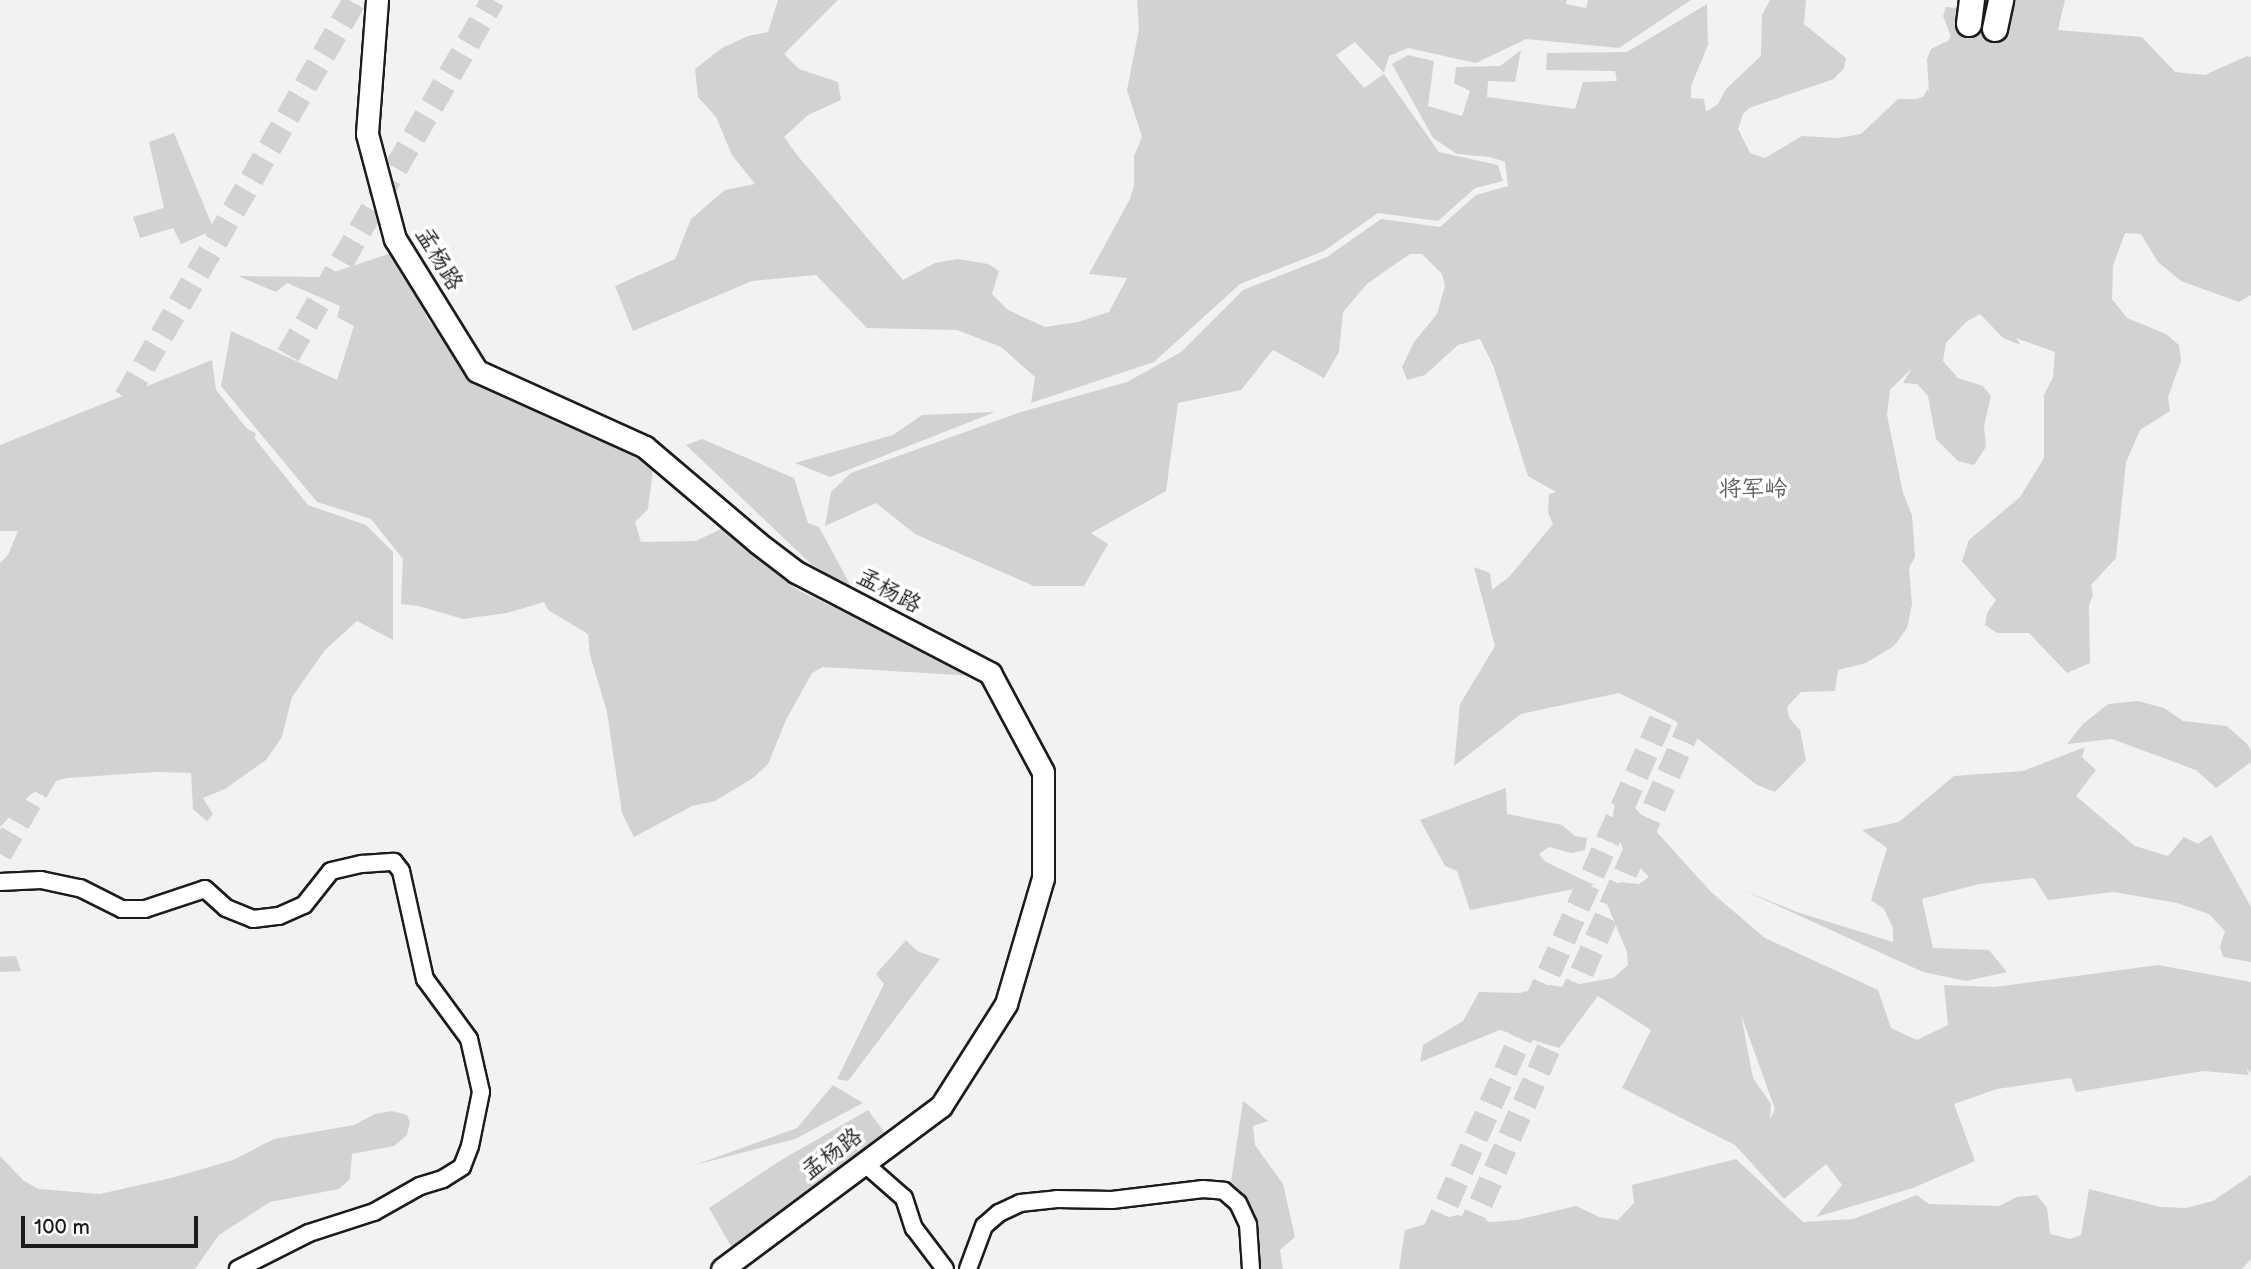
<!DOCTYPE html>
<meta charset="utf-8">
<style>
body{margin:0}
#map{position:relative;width:2251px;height:1269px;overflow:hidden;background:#f2f2f2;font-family:"Balsamiq Sans","LXGW WenKai TC",sans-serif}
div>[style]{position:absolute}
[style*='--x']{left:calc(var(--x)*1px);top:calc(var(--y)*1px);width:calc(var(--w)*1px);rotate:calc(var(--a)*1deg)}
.green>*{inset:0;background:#d2d2d2}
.highway-tunnel>*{height:24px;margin-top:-12px;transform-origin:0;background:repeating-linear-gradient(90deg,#d2d2d2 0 24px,transparent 0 36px)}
.roads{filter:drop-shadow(2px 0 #1c1c1c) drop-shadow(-2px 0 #1c1c1c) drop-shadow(0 2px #1c1c1c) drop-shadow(0 -2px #1c1c1c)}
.minor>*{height:16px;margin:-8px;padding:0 8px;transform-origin:8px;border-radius:8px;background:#fff}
.major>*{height:21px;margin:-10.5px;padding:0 10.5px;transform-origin:10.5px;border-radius:10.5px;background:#fff}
.highway>*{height:24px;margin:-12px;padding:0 12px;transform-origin:12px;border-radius:12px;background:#fff}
span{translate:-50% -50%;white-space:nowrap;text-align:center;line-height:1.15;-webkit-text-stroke:7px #fff;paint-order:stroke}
.street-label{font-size:23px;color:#1c1c1c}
.park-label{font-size:23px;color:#5c5c5c}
.scale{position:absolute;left:21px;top:1216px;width:177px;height:32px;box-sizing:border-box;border:4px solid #1c1c1c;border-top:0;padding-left:9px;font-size:21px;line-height:24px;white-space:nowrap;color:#1c1c1c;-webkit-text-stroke:5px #fff;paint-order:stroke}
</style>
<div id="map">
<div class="green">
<i style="clip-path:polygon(778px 0,838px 0,784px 54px,799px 69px,838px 82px,841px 100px,808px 115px,784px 137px,797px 155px,903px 280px,935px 263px,957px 259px,988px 264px,999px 271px,992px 294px,1008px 310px,1045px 327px,1078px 322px,1109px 312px,1127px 278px,1089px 274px,1130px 199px,1134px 186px,1134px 156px,1142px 137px,1127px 90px,1139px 29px,1137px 0,1567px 0,1566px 4px,1586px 8px,1588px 0,1691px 0,1619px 48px,1526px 39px,1476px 63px,1408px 48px,1389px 56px,1384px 73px,1355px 42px,1336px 55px,1364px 88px,1384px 74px,1439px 152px,1498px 165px,1503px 181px,1475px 188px,1438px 221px,1378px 213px,1324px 251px,1240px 284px,1154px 362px,1031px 403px,1035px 377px,1001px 347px,957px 330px,867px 328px,816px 275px,752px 281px,633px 331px,615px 286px,675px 259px,691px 219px,725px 190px,755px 184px,732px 155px,716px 117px,698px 97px,695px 69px,722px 48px,748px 36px,768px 32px)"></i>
<i style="clip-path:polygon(1770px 0,1806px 0,1804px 24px,1846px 58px,1844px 68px,1834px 79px,1749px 108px,1743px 114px,1738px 129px,1750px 153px,1765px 158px,1802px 136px,1838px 138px,1861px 134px,1898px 99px,1917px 99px,1929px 94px,1927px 59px,1931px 49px,1952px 39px,1943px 16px,1946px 7px,1967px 9px,1964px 0,2065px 0,2058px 30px,2142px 37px,2175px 72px,2205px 75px,2247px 56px,2251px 57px,2251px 295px,2239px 302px,2181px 281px,2158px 262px,2141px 234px,2125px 233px,2113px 266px,2112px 299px,2127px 318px,2166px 334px,2179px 345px,2181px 361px,2168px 397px,2170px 411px,2140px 430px,2126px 462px,2116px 558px,2091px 585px,2093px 595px,2089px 605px,2090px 663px,2067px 673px,2029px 633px,1997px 633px,1985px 625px,1987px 613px,1996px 600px,1962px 561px,1969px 540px,2020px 497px,2044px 458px,2044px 395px,2053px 377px,2055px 352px,2016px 338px,2021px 345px,2003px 338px,1980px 314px,1966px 322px,1946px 343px,1943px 361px,1958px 378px,1983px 386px,1991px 396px,1984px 426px,1986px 447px,1974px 465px,1958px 461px,1936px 439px,1928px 396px,1917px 384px,1903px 383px,1912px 368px,1890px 390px,1887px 415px,1903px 493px,1912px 515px,1915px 557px,1909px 568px,1912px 604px,1907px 628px,1894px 646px,1866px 663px,1838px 670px,1835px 691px,1801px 692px,1787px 707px,1789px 718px,1800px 730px,1806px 760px,1775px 792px,1757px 785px,1674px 720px,1619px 693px,1521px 714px,1454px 766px,1460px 704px,1495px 646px,1474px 567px,1490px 573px,1492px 590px,1509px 577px,1553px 524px,1548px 512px,1549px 494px,1556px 492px,1528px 476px,1493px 365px,1480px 339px,1458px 345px,1425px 375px,1407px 380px,1402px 367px,1414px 342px,1437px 314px,1445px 286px,1442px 274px,1422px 254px,1410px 254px,1368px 283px,1343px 312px,1339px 352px,1324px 378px,1273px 350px,1241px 390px,1178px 403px,1166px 491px,1091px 533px,1108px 544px,1084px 586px,1034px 586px,915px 534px,876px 503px,825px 526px,831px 492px,851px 473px,1021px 412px,1127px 382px,1181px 352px,1243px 290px,1327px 257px,1381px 219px,1440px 227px,1476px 195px,1508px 186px,1505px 162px,1490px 157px,1457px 154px,1433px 138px,1392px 64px,1408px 55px,1434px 61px,1428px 106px,1462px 116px,1470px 91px,1454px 83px,1456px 67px,1500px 66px,1521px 50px,1515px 82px,1488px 81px,1487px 97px,1575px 109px,1583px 82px,1617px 81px,1615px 71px,1546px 70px,1547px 53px,1627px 52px,1707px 4px,1708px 45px,1691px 86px,1691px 98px,1704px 99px,1706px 112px,1718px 104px,1726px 89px,1761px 56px,1762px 15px)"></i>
<i style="clip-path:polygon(174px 133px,214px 230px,181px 244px,173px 228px,140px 238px,133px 217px,164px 208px,149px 142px)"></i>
<i style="clip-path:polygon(400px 250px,428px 320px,464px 362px,654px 461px,648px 509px,635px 522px,641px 542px,696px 541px,727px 526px,796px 589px,976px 676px,823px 667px,812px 673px,786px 720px,768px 764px,753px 778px,715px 801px,692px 806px,634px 837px,622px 813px,607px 712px,590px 655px,588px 634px,548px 610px,544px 602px,507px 613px,463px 619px,419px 606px,401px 604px,403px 559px,371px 519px,317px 502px,221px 386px,231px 331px,337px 380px,354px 326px,337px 317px,340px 306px,287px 283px,276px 292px,238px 276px,320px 277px)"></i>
<i style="clip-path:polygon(212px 360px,216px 390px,308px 505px,366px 525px,393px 552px,393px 640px,357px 621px,325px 650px,292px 697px,282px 737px,266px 760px,225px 789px,203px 798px,213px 814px,207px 821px,193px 809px,191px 773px,156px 772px,67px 778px,47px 783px,29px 796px,0 827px,0 563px,8px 555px,18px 531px,0 531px,0 445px)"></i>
<i style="clip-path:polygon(995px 412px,830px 477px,795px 463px,893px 435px,922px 415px)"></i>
<i style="clip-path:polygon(702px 439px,794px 478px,808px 523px,819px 527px,853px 590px,811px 564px,686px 445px)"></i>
<i style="clip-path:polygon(2138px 701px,2164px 708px,2183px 721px,2227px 726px,2247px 744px,2251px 751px,2251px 762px,2216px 788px,2196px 770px,2112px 739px,2067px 744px,2083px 724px,2108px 704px)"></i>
<i style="clip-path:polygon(2085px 747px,2082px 757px,2096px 770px,2076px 796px,2135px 846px,2168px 856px,2184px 837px,2198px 844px,2211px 835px,2251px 907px,2251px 962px,2223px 957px,2220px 947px,2225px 931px,2209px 914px,2177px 903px,2114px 892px,2048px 900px,2034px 878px,1979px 884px,1922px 899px,1933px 948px,1989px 950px,2007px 972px,1966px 981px,1923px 972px,1743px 890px,1797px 912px,1893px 942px,1893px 928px,1884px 909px,1871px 900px,1887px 848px,1862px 830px,1899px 822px,1954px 776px,2023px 771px)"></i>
<i style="clip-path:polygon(1506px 788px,1507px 814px,1562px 825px,1575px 836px,1587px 838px,1585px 850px,1571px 853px,1549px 847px,1539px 854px,1546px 862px,1594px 885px,1470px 910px,1457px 871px,1445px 866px,1420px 820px)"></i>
<i style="clip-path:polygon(evenodd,1617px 788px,1711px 892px,1765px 938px,1878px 990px,1891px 1028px,1917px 1040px,1948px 1025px,1944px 985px,1995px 987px,2158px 965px,2251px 982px,2251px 1073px,2246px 1068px,2249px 1075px,2203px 1071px,2076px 1092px,2071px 1078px,1997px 1089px,1954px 1104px,1975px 1161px,1913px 1188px,1816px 1217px,1842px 1185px,1826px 1164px,1784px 1199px,1735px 1145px,1622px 1088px,1651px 1030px,1598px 996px,1559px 1048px,1500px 1030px,1420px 1062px,1423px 1045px,1463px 1021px,1479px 992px,1520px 993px,1549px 985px,1563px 987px,1613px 978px,1628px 965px,1627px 952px,1607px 904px,1620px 882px,1639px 884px,1649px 877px,1624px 851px,1612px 823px,1617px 788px,1741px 1015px,1775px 1109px,1770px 1119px,1771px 1104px,1753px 1078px,1741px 1015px)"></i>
<i style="clip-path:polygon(906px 940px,917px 951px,940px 959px,848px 1081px,837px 1079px,884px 984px,876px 974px)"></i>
<i style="clip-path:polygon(16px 956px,21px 971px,0 972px,0 957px)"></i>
<i style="clip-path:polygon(833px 1085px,863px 1103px,795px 1139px,695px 1165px,797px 1128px)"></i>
<i style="clip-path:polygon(1243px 1101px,1268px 1121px,1253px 1126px,1255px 1145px,1283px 1184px,1295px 1237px,1280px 1250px,1283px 1269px,1256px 1269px,1256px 1221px,1231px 1182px)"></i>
<i style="clip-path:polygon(868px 1110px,891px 1141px,735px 1253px,709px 1208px,778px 1162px)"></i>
<i style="clip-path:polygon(392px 1111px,407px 1115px,410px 1122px,407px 1135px,394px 1146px,352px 1154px,350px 1179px,339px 1189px,270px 1202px,219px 1235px,195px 1269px,0 1269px,0 1156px,24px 1181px,39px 1189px,100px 1194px,175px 1177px,233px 1160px,274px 1139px,354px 1125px,375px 1114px)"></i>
<i style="clip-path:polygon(1736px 1159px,1803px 1222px,1853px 1219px,1917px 1195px,1929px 1204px,1999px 1206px,2017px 1197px,2037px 1195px,2047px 1208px,2050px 1234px,2070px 1239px,2081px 1235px,2089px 1189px,2161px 1207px,2186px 1208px,2213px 1201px,2251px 1175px,2251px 1259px,2242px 1269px,1399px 1269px,1405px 1230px,1457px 1215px,1491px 1222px,1517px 1220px,1576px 1206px,1599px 1217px,1618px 1220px,1634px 1203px,1632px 1185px)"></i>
</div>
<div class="highway-tunnel">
<i style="--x:0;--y:616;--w:711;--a:-60.05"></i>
<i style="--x:0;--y:854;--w:986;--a:-60"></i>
<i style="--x:1418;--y:1269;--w:1361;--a:-66.13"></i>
<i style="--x:1452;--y:1269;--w:1354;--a:-66.35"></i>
</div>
<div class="roads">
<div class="minor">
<i style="--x:0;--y:882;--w:41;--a:-2.8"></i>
<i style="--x:41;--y:880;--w:40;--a:12"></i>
<i style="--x:80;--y:888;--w:47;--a:26.6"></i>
<i style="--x:122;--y:909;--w:23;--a:0"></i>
<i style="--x:145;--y:909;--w:63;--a:-18.4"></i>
<i style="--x:205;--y:889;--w:28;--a:42"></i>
<i style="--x:226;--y:908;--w:29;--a:22"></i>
<i style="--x:253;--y:919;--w:26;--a:-7"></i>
<i style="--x:279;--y:916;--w:27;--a:-24"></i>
<i style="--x:304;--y:905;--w:43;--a:-51.5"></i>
<i style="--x:331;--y:871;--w:32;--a:-13"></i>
<i style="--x:362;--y:864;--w:32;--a:-4"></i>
<i style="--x:394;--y:862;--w:11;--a:52"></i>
<i style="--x:401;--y:871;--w:111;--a:77.5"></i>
<i style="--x:425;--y:979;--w:74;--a:53.7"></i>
<i style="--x:469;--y:1039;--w:54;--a:77.2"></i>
<i style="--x:481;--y:1092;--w:55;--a:101.5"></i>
<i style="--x:470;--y:1146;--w:22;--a:111"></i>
<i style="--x:462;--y:1167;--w:22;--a:148"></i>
<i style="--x:443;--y:1179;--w:24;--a:163"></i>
<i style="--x:420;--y:1186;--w:53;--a:150.5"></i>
<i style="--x:374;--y:1212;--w:68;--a:162.1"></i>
<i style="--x:309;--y:1233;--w:80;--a:153.1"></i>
<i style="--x:864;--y:1163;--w:53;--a:41.2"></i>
<i style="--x:904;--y:1198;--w:32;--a:72"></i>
<i style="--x:914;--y:1228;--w:51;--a:52.9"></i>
<i style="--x:968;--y:1269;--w:46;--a:-69.6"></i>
<i style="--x:984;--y:1226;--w:20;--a:-41"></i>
<i style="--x:999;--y:1213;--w:23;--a:-25"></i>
<i style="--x:1020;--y:1203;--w:37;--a:-6"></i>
<i style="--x:1057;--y:1199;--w:55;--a:1"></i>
<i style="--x:1112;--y:1200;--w:92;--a:-6.9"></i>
<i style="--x:1203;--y:1189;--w:21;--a:5"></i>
<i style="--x:1224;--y:1191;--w:18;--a:41"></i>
<i style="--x:1238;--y:1203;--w:23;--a:65"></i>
<i style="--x:1248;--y:1224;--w:45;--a:86.2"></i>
</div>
<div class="major">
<i style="--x:377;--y:0;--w:134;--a:94.3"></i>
<i style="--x:367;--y:134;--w:109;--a:75.1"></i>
<i style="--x:395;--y:239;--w:155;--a:58.2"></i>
<i style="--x:477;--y:371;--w:184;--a:24.3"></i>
<i style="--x:645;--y:447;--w:148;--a:40.3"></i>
<i style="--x:758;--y:543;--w:48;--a:37.3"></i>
<i style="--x:796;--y:572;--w:219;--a:27.5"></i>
<i style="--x:990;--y:673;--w:112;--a:61.8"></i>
<i style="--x:1043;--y:772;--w:106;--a:90"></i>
<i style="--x:1043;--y:878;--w:131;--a:106.4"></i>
<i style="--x:1006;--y:1004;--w:121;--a:122.5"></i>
<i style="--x:941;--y:1106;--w:273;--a:143.3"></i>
</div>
<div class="highway">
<i style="--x:1969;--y:24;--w:24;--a:-83"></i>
<i style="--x:1995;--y:29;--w:30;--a:-78"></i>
</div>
</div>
<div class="street-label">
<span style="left:439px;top:259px;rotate:59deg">孟杨路</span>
<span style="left:889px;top:591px;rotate:28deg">孟杨路</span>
<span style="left:832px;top:1154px;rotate:-37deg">孟杨路</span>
</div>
<div class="park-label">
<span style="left:1753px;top:489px">将军岭</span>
</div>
<div class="scale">100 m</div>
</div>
